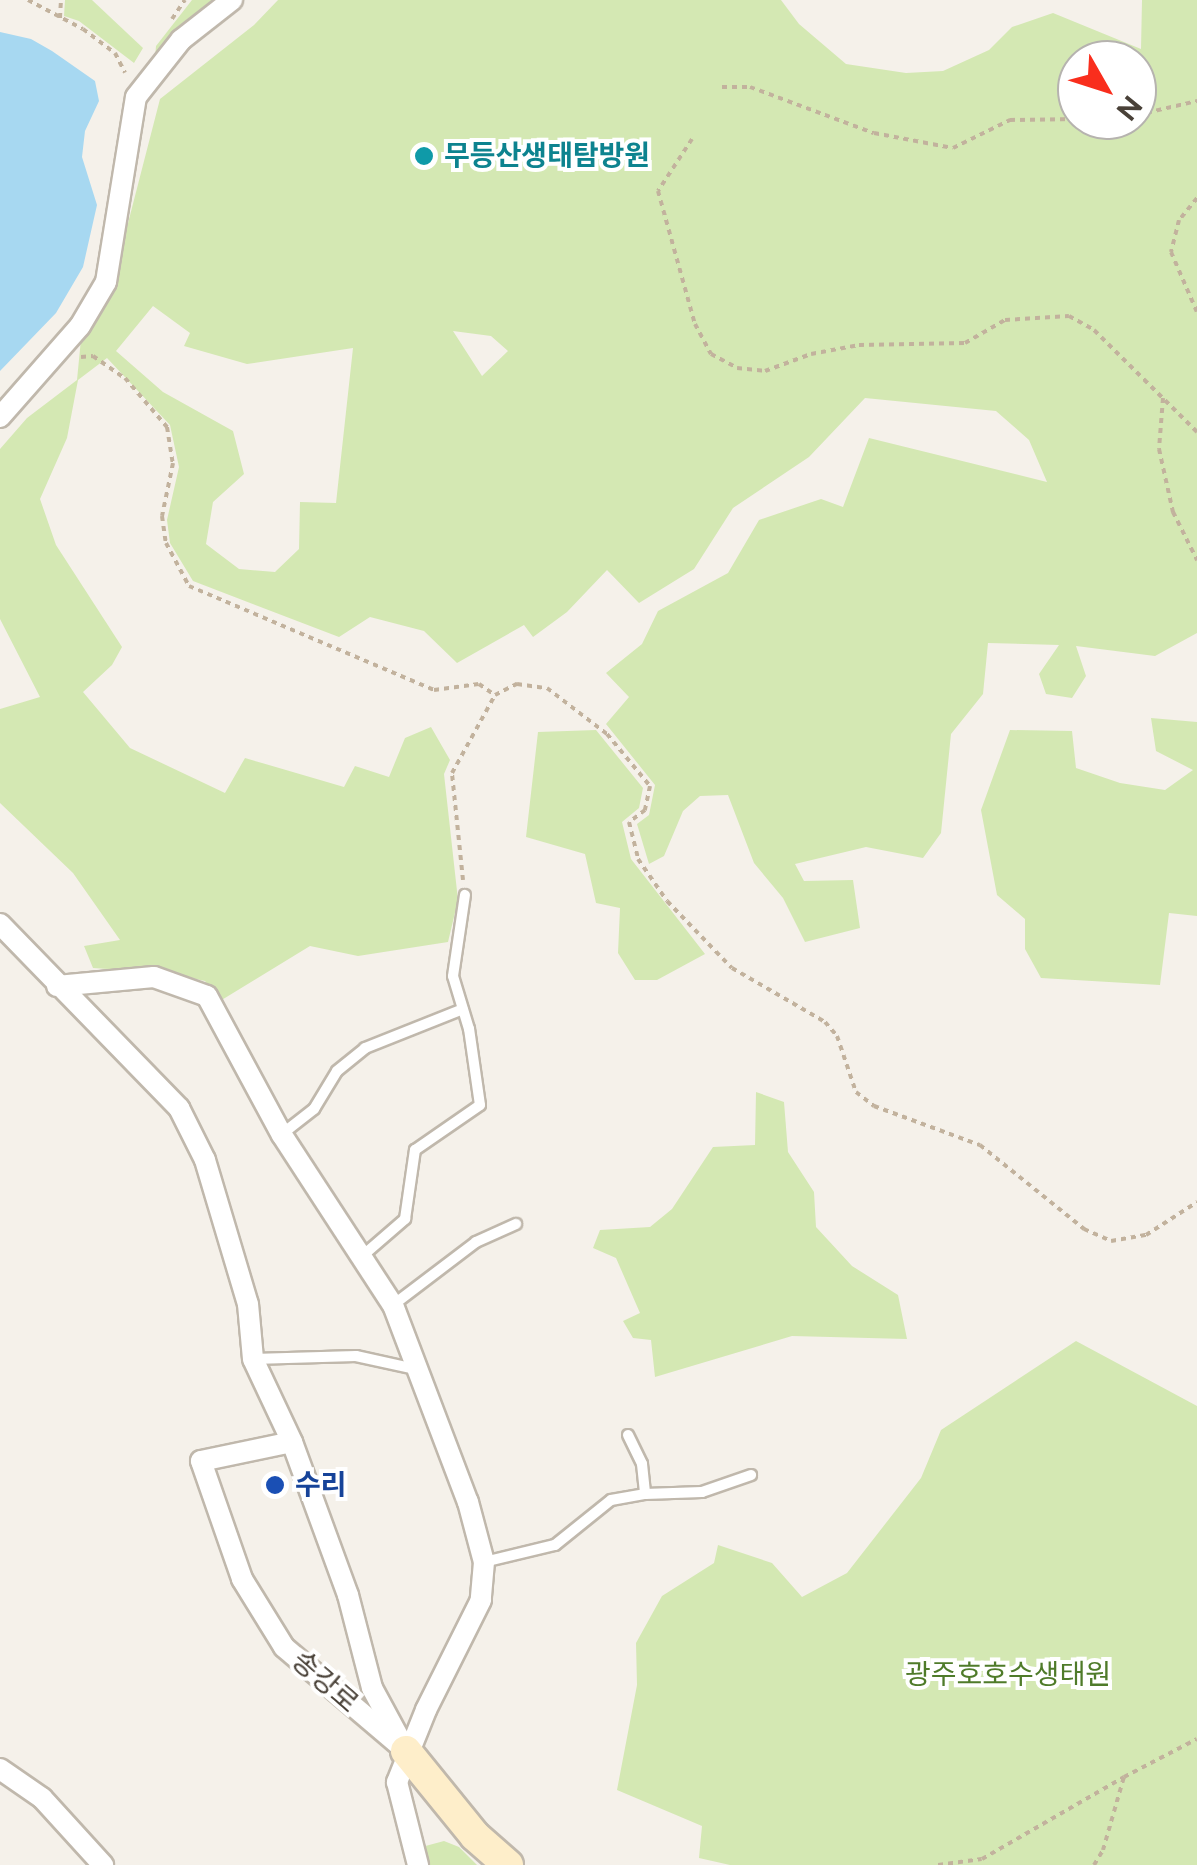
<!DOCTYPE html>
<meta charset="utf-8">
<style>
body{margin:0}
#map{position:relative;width:1197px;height:1865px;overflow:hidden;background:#f5f1ea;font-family:Raleway,"Noto Sans KR",sans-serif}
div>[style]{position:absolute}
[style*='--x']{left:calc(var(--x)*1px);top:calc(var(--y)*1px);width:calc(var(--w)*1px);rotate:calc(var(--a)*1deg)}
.green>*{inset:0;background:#d4e8b3}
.water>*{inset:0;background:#a7d8f1}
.path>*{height:4px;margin-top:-2px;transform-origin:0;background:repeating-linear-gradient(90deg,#c2b29d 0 5px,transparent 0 10px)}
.roads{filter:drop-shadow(2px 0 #c0b8ac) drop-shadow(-2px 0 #c0b8ac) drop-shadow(0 2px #c0b8ac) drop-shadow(0 -2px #c0b8ac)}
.service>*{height:10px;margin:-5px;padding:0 5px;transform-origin:5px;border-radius:5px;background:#fff}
.minor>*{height:20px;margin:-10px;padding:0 10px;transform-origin:10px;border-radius:10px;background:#fff}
.secondary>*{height:30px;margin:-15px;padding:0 15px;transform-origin:15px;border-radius:15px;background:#feeeca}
.dots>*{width:28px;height:28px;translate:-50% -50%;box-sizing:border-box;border:5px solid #fff;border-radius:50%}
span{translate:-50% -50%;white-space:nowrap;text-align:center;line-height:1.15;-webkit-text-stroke:8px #fff;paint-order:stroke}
.culture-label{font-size:28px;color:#0d838f;font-weight:700}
.left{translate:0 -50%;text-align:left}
.transit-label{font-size:28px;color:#164399;font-weight:700}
.park-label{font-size:28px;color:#4f7b2a}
.street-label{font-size:28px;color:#494138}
.north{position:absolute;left:1057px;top:40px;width:100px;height:100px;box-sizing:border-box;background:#fff;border:2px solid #b6b3af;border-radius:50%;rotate:129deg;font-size:28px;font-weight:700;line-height:40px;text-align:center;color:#494138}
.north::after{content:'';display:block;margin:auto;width:35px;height:45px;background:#f92e1d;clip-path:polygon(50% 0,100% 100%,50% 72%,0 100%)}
</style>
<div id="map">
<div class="green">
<i style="clip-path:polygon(65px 0,92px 0,143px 48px,134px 63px,79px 21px,64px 16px)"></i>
<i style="clip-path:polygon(192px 0,220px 0,155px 58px,156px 46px)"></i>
<i style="clip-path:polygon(evenodd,278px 0,781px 0,799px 24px,846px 64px,906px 73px,943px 71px,989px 50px,1012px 27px,1053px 13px,1141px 49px,1142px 0,1197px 0,1197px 633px,1155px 656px,1076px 646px,1086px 676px,1072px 698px,1046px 694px,1039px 674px,1059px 645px,988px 643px,983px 694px,951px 734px,941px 833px,923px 858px,866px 847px,795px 864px,804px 881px,853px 880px,860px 928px,805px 942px,783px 898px,754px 863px,728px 795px,700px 796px,683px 811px,664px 856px,649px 864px,637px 824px,649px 815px,655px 785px,606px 724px,629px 697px,606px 673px,642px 644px,658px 611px,728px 573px,759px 520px,821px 499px,843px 507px,869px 438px,1047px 482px,1029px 440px,996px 411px,865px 398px,809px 457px,733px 508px,694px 569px,639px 603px,607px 570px,567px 612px,533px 637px,524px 625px,457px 663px,424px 631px,370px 617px,339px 637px,193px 581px,170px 543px,167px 520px,179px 467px,170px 425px,107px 358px,78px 380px,67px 438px,40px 499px,56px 545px,122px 647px,112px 665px,83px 692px,130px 748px,225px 793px,245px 758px,344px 787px,355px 766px,389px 777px,405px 738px,431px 727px,450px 760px,444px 774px,458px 900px,448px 942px,358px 956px,310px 946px,220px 1001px,205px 981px,168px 973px,93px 968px,84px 946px,120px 940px,73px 873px,0 803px,0 709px,40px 697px,0 619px,0 449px,27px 418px,77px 380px,81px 339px,110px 293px,160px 99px,254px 25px,278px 0,1077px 60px,1137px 60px,1137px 120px,1077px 120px,1077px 60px,278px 0,153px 306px,190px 333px,184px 346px,247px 364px,353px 348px,336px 503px,300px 502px,299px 549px,275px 572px,239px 569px,206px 544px,213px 502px,244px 474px,233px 431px,163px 392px,116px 351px,153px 306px,278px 0,453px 331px,491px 336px,508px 351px,482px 376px,453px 331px)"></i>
<i style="clip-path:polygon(1151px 718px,1197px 722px,1197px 916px,1169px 913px,1160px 985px,1041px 978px,1025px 949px,1025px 919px,997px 895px,981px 810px,1010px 730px,1072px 731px,1076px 768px,1120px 783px,1165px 790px,1193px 770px,1156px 751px)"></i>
<i style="clip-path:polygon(596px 730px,643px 788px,639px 808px,622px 822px,631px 859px,705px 954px,657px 980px,635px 980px,618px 953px,620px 908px,596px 903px,585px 854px,526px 837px,538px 732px)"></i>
<i style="clip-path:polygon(756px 1092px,784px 1102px,788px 1152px,814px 1192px,816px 1227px,852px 1266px,898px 1295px,907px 1339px,792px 1336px,655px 1377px,651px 1340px,633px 1338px,623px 1321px,640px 1313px,616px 1258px,593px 1248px,600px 1230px,650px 1227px,672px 1209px,713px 1147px,755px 1145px)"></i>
<i style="clip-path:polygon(1076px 1341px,1197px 1406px,1197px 1865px,730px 1865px,699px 1858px,702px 1826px,617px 1790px,637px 1685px,636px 1643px,662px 1596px,714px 1563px,718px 1545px,772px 1563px,802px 1597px,847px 1573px,921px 1478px,941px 1430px)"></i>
<i style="clip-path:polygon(444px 1841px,459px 1847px,477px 1865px,426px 1865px,418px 1848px)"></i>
</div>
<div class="water">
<i style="clip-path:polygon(0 32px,31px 39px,52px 51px,95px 81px,99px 101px,85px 131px,82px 157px,97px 205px,83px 267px,56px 313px,0 371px)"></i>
</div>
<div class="path">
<i style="--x:28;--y:0;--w:62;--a:27.8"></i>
<i style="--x:83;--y:29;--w:40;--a:37"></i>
<i style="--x:115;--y:53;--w:22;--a:63"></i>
<i style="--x:60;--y:18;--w:18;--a:-87"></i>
<i style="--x:172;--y:19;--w:23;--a:-56"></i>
<i style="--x:722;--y:87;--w:28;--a:0"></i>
<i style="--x:750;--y:87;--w:132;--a:20.4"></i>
<i style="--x:874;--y:133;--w:80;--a:10.8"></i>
<i style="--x:953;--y:148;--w:64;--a:-26.2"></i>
<i style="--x:1010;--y:120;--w:67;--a:-0.9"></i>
<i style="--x:1137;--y:115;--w:62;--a:-13.1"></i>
<i style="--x:1096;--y:120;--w:21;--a:0"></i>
<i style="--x:692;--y:139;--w:62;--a:123.2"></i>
<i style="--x:658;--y:191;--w:138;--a:74.5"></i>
<i style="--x:695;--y:324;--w:34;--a:62"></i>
<i style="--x:711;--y:354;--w:30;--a:28"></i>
<i style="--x:737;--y:368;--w:28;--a:6"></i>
<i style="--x:765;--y:371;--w:49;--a:-20.3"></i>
<i style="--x:811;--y:354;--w:49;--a:-10.6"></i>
<i style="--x:859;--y:345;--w:106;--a:-1.1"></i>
<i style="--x:965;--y:343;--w:46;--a:-29.9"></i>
<i style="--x:1005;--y:320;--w:64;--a:-3.6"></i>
<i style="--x:1069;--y:316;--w:29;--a:29"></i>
<i style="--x:1094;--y:330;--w:145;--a:44.7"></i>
<i style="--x:1197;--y:198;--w:28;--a:129"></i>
<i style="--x:1179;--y:220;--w:33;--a:104"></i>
<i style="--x:1171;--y:252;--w:65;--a:66.6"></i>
<i style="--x:81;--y:357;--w:12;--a:-5"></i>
<i style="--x:93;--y:356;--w:39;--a:35"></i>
<i style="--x:125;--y:378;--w:65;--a:49.4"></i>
<i style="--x:167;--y:427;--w:36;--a:81"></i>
<i style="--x:173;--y:463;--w:54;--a:101.7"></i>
<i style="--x:162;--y:516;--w:27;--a:82"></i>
<i style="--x:166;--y:543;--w:49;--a:61.9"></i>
<i style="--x:189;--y:586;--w:266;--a:23"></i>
<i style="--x:434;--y:690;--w:45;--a:-7.6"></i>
<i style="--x:479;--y:684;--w:19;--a:35"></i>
<i style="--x:1163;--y:398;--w:51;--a:94.5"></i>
<i style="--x:1159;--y:449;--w:65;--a:77.5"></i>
<i style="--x:1173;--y:512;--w:54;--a:63.4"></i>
<i style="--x:463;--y:880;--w:108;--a:-95.9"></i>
<i style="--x:452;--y:773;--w:89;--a:-61.1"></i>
<i style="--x:495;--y:695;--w:25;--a:-27"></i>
<i style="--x:517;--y:684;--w:30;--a:8"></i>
<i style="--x:547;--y:688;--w:76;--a:37.5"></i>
<i style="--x:607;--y:734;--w:67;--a:50.4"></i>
<i style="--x:650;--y:786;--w:25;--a:102"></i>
<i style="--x:645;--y:810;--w:20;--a:143"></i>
<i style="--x:629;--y:822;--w:38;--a:76"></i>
<i style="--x:638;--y:859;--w:51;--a:55.4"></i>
<i style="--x:667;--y:901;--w:93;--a:45.9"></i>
<i style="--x:732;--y:968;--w:108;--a:30.1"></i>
<i style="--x:825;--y:1022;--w:18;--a:49"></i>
<i style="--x:837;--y:1036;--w:59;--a:71.3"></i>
<i style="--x:856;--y:1092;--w:23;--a:38"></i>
<i style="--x:874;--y:1106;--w:113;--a:20.2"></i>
<i style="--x:980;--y:1145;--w:134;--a:38.9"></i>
<i style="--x:1084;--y:1229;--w:30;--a:24"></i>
<i style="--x:1111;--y:1241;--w:36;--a:-10"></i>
<i style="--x:1146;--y:1235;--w:61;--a:-32.9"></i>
<i style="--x:938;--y:1865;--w:44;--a:-7.8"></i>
<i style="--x:982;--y:1859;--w:164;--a:-30"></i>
<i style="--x:1094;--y:1865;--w:17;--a:-59"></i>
<i style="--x:1103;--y:1850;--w:76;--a:-74"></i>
<i style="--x:1124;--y:1777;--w:82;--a:-27.5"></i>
</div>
<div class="roads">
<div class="service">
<i style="--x:282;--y:1134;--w:41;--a:-38"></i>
<i style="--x:314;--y:1109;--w:44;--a:-58.8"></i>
<i style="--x:337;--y:1071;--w:36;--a:-39"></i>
<i style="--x:365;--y:1048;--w:105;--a:-21.7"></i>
<i style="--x:360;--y:1258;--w:60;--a:-40.9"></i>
<i style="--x:405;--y:1219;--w:70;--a:-81.8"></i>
<i style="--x:415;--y:1150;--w:79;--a:-34.7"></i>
<i style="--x:480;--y:1105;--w:77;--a:-98.2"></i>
<i style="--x:469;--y:1029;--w:55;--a:-106.8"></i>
<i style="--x:453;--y:976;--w:82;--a:-81.6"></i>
<i style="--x:393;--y:1305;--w:104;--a:-37.2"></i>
<i style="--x:476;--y:1242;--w:44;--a:-24.2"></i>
<i style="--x:253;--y:1359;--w:103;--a:-1.7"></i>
<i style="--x:356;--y:1356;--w:60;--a:12.4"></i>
<i style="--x:628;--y:1435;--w:32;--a:64"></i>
<i style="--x:642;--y:1464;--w:30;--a:84"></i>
<i style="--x:484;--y:1562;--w:73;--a:-13.5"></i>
<i style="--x:555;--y:1545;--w:72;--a:-38.8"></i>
<i style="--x:611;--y:1500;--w:35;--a:-10"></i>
<i style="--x:645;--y:1494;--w:57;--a:-2"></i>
<i style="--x:702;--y:1492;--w:52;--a:-19.1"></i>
</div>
<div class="minor">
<i style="--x:0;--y:417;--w:121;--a:-48.7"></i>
<i style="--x:80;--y:326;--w:51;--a:-59.4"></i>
<i style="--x:106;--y:282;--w:187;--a:-80.8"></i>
<i style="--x:136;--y:97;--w:73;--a:-51.7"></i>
<i style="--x:181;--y:40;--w:65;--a:-38.1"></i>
<i style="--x:0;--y:924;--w:257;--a:45.8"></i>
<i style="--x:179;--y:1108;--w:58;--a:63.4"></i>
<i style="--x:205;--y:1160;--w:150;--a:73.4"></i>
<i style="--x:248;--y:1304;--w:55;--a:84.8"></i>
<i style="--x:253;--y:1359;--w:92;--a:64.8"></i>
<i style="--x:292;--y:1442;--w:163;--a:69.9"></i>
<i style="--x:348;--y:1595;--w:96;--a:75.5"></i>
<i style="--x:372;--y:1688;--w:72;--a:61.6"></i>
<i style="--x:57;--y:986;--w:97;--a:-5.3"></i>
<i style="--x:154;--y:977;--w:56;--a:19.7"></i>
<i style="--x:207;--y:996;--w:158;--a:61.7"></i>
<i style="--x:282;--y:1135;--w:203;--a:56.9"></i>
<i style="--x:393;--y:1305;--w:211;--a:69.2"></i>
<i style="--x:468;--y:1502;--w:62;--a:75.1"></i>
<i style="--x:484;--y:1562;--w:38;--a:95"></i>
<i style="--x:481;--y:1600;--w:123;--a:116.6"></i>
<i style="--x:426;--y:1710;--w:78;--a:111.9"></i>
<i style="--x:397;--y:1782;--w:86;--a:75.8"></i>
<i style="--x:292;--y:1442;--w:93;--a:168.2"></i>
<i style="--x:201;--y:1461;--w:125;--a:70.8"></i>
<i style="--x:242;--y:1579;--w:80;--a:58.3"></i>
<i style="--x:284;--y:1647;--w:150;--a:40.4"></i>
<i style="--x:0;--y:1769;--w:51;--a:34.6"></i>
<i style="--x:42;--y:1798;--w:91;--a:47.7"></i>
</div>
<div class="secondary">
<i style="--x:406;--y:1751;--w:109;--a:50.9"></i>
<i style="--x:475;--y:1836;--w:44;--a:41.3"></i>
</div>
</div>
<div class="dots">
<i style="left:424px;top:156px;background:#0f9aa8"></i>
<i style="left:275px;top:1485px;background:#1a4fb4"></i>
</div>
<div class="culture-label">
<span class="left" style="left:444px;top:156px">무등산생태탐방원</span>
</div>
<div class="transit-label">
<span class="left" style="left:295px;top:1485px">수리</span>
</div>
<div class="park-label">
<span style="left:1008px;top:1675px">광주호호수생태원</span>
</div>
<div class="street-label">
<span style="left:325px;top:1682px;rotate:41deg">송강로</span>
</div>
<div class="north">N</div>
</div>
